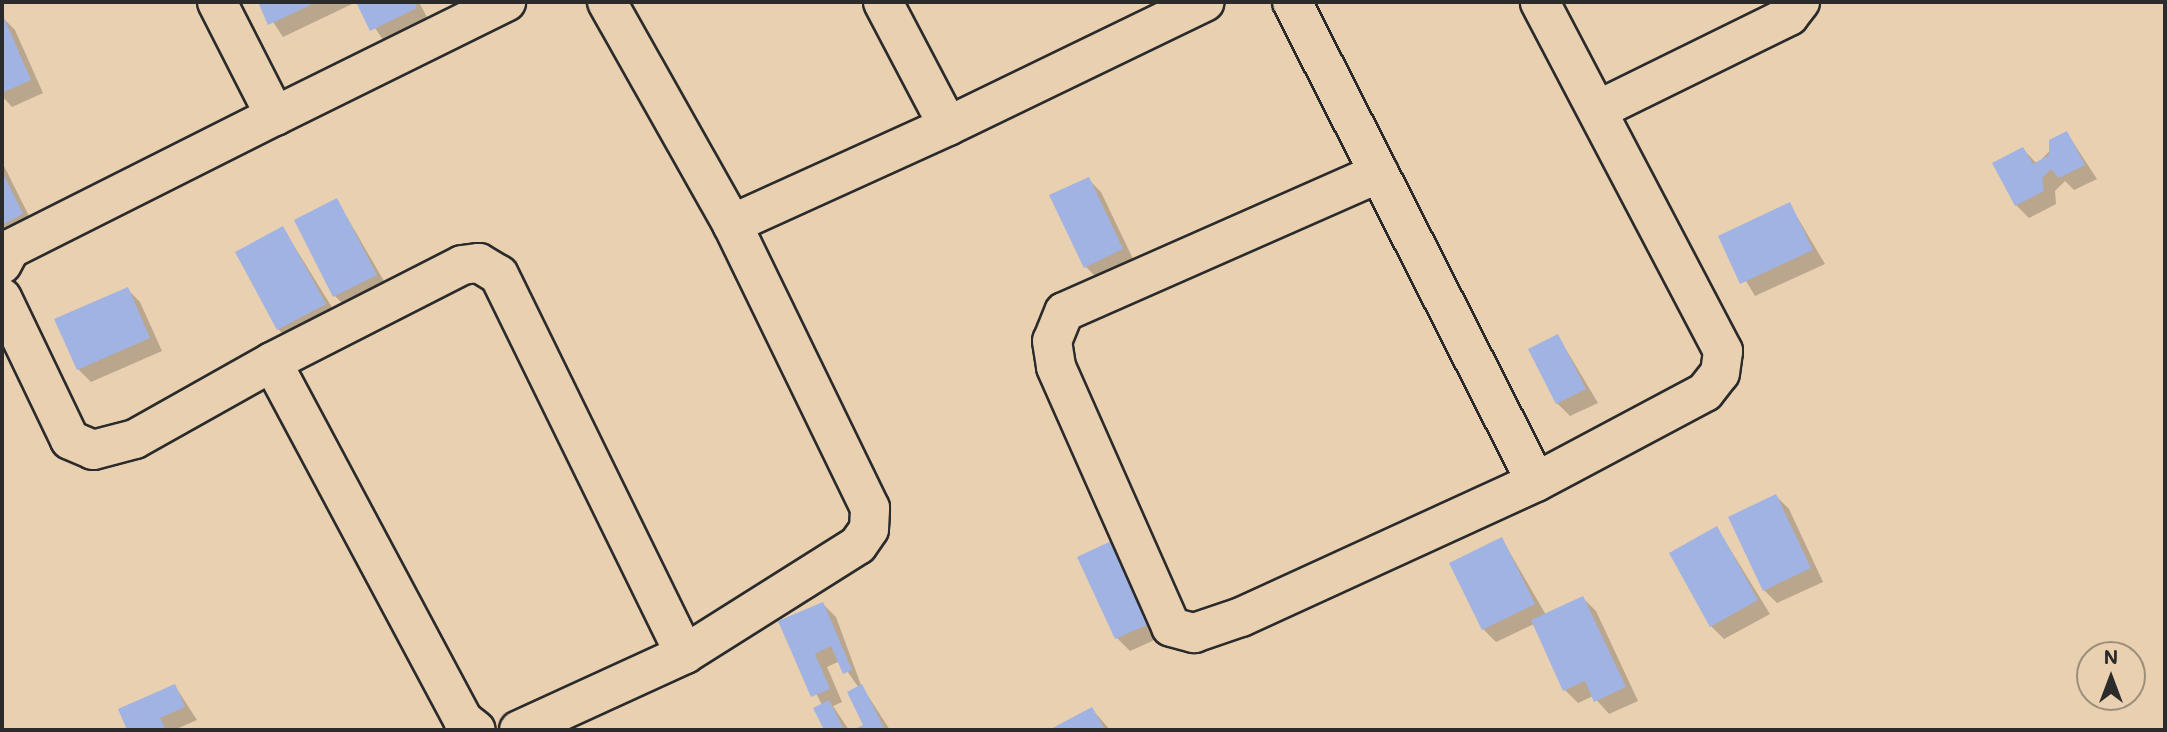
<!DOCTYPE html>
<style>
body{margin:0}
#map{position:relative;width:2167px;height:732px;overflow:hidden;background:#e8d0b0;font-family:Mali,sans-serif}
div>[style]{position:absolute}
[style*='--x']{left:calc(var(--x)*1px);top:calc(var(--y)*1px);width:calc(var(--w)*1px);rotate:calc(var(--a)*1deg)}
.shadow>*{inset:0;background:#0003}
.building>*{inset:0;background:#a1b3e2}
.roads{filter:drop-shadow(2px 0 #2b2b2b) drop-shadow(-2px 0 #2b2b2b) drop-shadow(0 2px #2b2b2b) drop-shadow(0 -2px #2b2b2b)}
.minor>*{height:38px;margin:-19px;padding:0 19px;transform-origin:19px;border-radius:19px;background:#e8d0b0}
span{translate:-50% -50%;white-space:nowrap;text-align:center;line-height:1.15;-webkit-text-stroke:7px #e8d0b0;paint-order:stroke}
.frame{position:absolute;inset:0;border:4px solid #2b2b2b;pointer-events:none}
.north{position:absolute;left:2076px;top:641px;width:70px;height:70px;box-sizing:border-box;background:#e8d0b0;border:2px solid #9c8e7b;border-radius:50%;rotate:0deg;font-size:19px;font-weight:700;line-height:28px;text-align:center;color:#2b2b2b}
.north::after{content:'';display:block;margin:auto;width:24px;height:32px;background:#2b2b2b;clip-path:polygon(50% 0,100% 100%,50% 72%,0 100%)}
</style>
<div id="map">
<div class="shadow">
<i style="clip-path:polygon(260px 2px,351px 2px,352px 4px,283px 37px)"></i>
<i style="clip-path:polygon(358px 2px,419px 2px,429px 21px,385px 43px)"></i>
<i style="clip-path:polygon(2px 17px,15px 30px,43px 93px,12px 107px,2px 96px)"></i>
<i style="clip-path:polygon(2067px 133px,2097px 179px,2074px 190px,2065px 181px,2055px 191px,2056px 204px,2029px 218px,2016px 205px,2023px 149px,2037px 164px)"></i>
<i style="clip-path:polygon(2px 162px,35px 228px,2px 237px)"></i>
<i style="clip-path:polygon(1088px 179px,1101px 192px,1135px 263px,1099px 280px,1086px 267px)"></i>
<i style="clip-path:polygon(337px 200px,388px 288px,348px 309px,335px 296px)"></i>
<i style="clip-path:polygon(1790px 205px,1825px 264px,1755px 296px,1720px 237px)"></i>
<i style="clip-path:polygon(283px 228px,338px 317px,291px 342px,278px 329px)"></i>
<i style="clip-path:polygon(127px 289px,140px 302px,162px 351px,91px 382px,78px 369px)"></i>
<i style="clip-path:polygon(1558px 336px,1598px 403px,1570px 416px,1557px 403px)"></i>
<i style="clip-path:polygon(1776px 496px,1789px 509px,1823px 582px,1777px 603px,1764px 590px)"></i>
<i style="clip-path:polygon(1717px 528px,1770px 614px,1724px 639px,1711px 626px)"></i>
<i style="clip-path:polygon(1502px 539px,1546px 615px,1583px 598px,1596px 611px,1638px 701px,1609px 714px,1593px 696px,1578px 703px,1565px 690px,1534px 624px,1496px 642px,1483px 629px)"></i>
<i style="clip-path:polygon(1079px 558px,1170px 633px,1130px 651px,1117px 638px)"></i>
<i style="clip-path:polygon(823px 604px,836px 617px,861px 685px,890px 730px,857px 730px,866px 726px,859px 688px,840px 661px,827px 667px,842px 702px,833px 706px,849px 730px,825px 730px,815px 709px,822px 705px,780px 622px)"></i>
<i style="clip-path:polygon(175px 686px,197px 720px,174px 730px,129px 730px,120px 710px)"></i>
<i style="clip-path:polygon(1092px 709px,1110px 730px,1053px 730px)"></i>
</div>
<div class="building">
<i style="clip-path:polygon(258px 2px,317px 2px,268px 25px)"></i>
<i style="clip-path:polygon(356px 2px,414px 2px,417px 8px,370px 31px)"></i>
<i style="clip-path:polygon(2px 13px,31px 80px,2px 93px)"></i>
<i style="clip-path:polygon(2067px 131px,2085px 165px,2059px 178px,2051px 169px,2042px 178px,2044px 191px,2015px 206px,1992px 163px,2023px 147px,2033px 164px,2049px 155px,2049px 140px)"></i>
<i style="clip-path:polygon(2px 171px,23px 214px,2px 225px)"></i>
<i style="clip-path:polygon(1089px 177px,1123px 249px,1084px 268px,1049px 195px)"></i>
<i style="clip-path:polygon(337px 198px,377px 275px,333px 297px,294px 220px)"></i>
<i style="clip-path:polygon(1790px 202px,1813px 250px,1740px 284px,1718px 236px)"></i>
<i style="clip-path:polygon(283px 226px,326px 304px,277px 330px,235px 252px)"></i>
<i style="clip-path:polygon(128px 287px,150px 338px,77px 370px,54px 319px)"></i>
<i style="clip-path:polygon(1558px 334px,1586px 389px,1556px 404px,1528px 349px)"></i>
<i style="clip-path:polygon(1776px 494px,1811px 568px,1763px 591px,1728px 517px)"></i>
<i style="clip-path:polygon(1717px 526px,1758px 600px,1710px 627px,1669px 553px)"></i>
<i style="clip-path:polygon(1120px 537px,1158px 620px,1115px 639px,1077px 557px)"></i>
<i style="clip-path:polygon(1502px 537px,1535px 604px,1482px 630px,1449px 563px)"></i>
<i style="clip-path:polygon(1583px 596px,1626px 687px,1594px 702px,1585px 681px,1563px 691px,1531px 620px)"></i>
<i style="clip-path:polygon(823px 602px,852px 670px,843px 674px,831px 646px,815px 654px,830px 689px,811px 697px,778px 621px)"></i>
<i style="clip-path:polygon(175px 684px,185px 707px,160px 718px,166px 730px,127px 730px,118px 709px)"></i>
<i style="clip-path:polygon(862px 684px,885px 730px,853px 730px,863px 725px,847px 692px)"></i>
<i style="clip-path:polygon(829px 700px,844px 730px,824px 730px,813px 708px)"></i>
<i style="clip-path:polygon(1092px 707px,1105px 730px,1049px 730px)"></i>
</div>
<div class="roads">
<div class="minor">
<i style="--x:217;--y:2;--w:128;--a:63"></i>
<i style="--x:275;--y:116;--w:258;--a:-26.3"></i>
<i style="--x:607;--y:2;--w:255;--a:60.6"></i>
<i style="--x:732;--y:224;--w:237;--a:-24.4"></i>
<i style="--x:948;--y:126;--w:140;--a:-117.7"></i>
<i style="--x:1292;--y:2;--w:538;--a:63.05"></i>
<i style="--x:1536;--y:482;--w:191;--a:-28"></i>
<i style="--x:1705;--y:392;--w:24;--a:-52"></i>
<i style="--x:1720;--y:373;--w:22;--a:-82"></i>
<i style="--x:1723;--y:351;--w:394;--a:-117.7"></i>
<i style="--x:1600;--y:109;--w:211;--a:-26.2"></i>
<i style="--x:1789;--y:16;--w:18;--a:-52"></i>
<i style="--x:948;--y:126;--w:285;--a:-25.8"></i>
<i style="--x:1379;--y:173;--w:344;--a:156.2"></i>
<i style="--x:1064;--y:312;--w:31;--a:112"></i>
<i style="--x:1052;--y:341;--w:26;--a:81"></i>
<i style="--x:1056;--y:367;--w:284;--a:66.1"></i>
<i style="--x:1171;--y:627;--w:24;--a:15"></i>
<i style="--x:1194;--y:633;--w:50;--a:-18.8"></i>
<i style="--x:1241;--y:617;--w:324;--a:-24.6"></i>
<i style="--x:2;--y:264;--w:17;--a:-62"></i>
<i style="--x:10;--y:249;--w:297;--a:-26.7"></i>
<i style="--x:2;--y:298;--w:157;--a:64.4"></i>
<i style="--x:70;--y:440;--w:25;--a:23"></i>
<i style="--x:93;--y:450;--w:43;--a:-14.7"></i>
<i style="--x:135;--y:439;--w:157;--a:-29.3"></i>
<i style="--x:272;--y:362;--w:213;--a:-27"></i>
<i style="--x:462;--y:265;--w:17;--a:-7"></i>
<i style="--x:479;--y:263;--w:23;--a:31"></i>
<i style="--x:499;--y:275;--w:422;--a:63.9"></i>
<i style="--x:685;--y:654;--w:204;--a:-32.2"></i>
<i style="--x:858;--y:545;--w:19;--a:-55"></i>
<i style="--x:869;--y:529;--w:21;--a:-87"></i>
<i style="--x:870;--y:508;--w:316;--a:-115.9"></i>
<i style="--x:272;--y:362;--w:406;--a:61.9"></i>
<i style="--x:463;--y:720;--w:16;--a:38"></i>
<i style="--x:519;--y:730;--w:183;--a:-24.6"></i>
</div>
</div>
<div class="frame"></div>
<div class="north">N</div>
</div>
